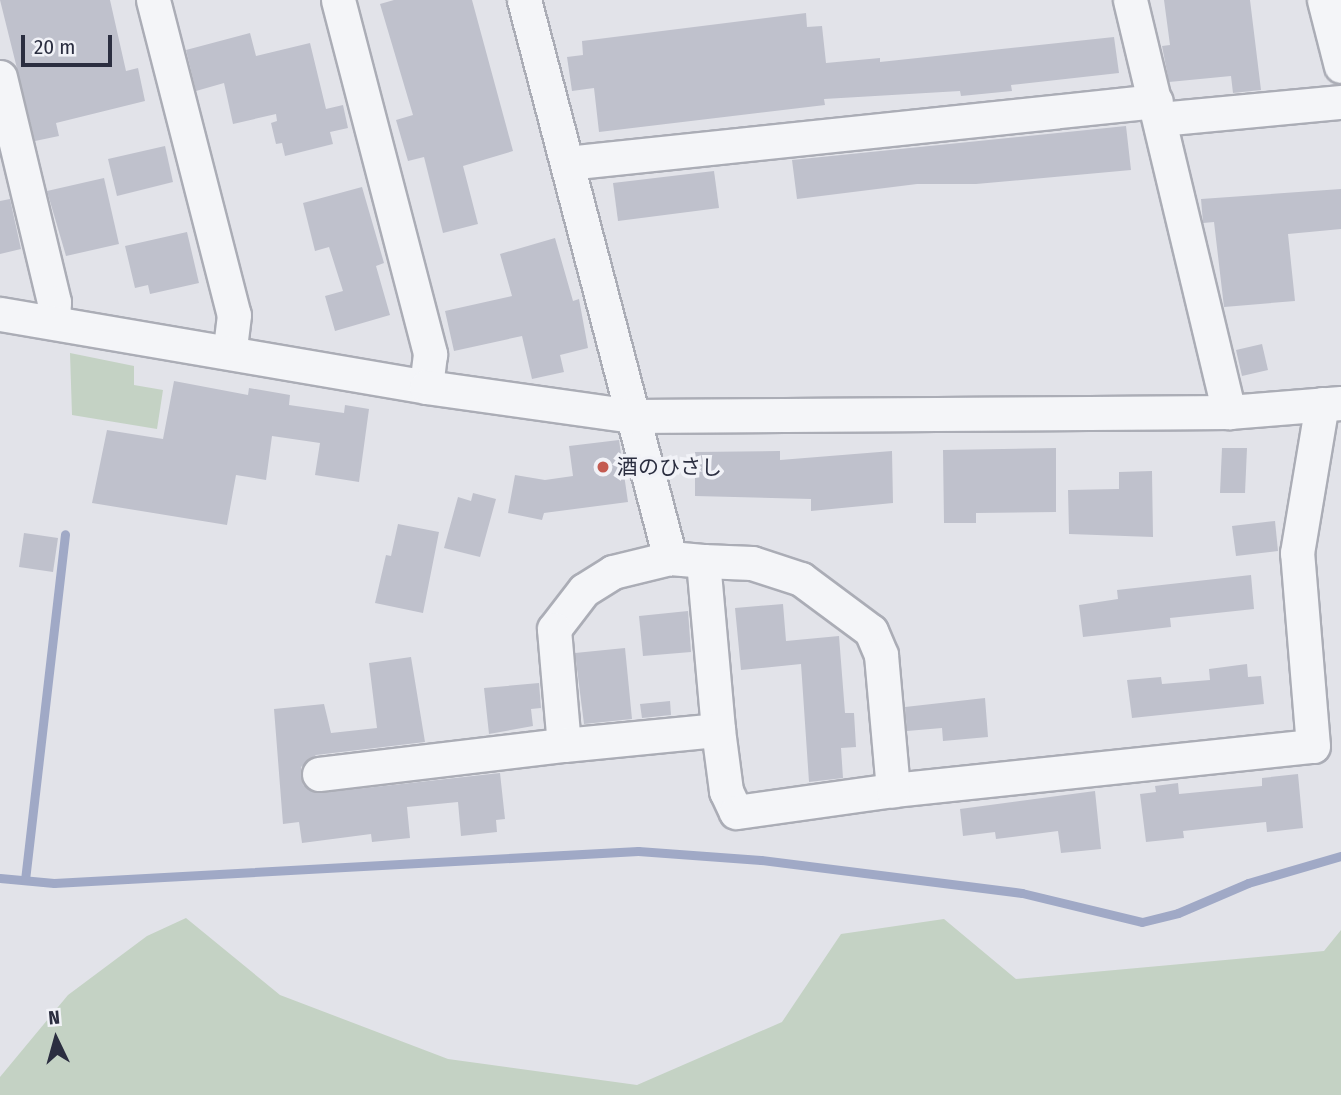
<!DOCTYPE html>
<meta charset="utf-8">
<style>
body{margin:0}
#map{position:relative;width:1341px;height:1095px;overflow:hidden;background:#e2e3e9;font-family:"Fira Sans Condensed","Noto Sans JP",sans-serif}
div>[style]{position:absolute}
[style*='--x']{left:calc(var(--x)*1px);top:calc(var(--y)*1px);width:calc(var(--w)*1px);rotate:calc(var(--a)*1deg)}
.green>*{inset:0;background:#c4d2c4}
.stream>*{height:9px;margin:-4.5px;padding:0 4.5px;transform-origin:4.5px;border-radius:4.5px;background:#a0a9c6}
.building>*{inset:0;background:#bfc1cc}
.roads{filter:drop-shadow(2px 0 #abadb6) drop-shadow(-2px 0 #abadb6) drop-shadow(0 2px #abadb6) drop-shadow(0 -2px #abadb6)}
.minor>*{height:33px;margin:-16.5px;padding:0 16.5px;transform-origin:16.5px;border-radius:16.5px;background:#f4f5f8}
.dots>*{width:19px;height:19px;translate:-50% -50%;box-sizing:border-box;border:4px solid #f1f2f7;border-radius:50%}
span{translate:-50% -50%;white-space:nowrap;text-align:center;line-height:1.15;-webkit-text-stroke:7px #f1f2f7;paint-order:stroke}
.poi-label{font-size:21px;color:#2b2e40}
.left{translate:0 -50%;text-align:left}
.north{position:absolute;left:21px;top:1004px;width:70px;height:70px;-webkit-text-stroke:5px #f1f2f7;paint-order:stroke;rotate:355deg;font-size:19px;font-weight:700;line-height:28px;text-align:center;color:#2b2e40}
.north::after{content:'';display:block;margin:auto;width:24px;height:32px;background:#2b2e40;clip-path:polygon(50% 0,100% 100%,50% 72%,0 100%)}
.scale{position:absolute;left:21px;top:35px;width:91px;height:32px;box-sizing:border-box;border:4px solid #2b2e40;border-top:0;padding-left:9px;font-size:21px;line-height:24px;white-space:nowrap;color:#2b2e40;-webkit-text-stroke:5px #f1f2f7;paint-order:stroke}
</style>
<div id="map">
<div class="green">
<i style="clip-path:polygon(70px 353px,134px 366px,134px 385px,163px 390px,157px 429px,72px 415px)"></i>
<i style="clip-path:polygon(186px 918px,280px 995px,448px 1059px,637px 1085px,782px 1022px,841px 934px,944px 919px,1016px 979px,1324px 951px,1341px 930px,1341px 1095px,0 1095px,0 1077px,68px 995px,147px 936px)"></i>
</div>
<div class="stream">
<i style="--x:0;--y:878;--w:54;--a:5.3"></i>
<i style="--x:54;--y:883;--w:585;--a:-3.14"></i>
<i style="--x:638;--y:851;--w:123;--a:4.2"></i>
<i style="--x:761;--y:860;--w:263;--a:7.2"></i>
<i style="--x:1022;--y:893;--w:123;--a:13.6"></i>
<i style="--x:1142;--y:922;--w:37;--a:-14"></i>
<i style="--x:1178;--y:913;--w:76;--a:-23.2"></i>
<i style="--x:1248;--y:883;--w:97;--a:-16.2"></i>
<i style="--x:25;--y:880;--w:348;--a:-83.4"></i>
</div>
<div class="building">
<i style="clip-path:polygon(0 0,110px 0,126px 71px,138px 68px,145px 101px,56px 123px,59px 136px,35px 141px)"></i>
<i style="clip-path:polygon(394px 0,472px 0,513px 151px,463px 166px,478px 224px,443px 233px,424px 157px,408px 161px,396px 120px,413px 115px,380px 4px)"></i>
<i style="clip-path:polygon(1164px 0,1250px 0,1261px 90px,1233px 93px,1231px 76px,1169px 82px,1162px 46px,1170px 45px)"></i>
<i style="clip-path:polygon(806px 13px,807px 27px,822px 26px,826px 63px,880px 58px,880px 62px,1114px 37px,1119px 73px,1011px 85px,1012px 91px,961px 96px,960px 91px,824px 99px,825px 105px,599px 132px,594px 88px,572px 91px,567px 57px,583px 55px,582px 41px)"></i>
<i style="clip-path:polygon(250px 33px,256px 56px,310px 43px,326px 109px,343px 105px,348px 128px,330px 132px,333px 144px,285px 156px,282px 143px,276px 144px,271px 123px,277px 121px,276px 114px,233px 124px,224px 83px,196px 91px,186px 50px)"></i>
<i style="clip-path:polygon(1126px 126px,1131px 170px,976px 184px,917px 184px,797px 199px,792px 160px)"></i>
<i style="clip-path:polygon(165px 146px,173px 182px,117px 196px,108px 159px)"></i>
<i style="clip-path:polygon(714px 171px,719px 208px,618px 221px,613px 183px)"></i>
<i style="clip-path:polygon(104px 178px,119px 244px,66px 256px,47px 191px)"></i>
<i style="clip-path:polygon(362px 187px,384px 263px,376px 266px,390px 315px,335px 331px,325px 296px,343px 291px,329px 247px,315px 251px,303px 203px)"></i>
<i style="clip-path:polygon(1341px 189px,1341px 229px,1288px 234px,1295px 301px,1224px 307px,1214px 222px,1203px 223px,1201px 199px)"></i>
<i style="clip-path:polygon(10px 199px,21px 249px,0 254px,0 201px)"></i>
<i style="clip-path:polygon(187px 232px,199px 283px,150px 294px,148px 285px,135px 288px,125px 246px)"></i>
<i style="clip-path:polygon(555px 238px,573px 301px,579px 299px,588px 348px,560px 355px,564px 372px,532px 379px,522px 336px,454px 351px,445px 311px,512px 296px,500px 254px)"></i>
<i style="clip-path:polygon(1262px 344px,1268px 370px,1242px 376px,1236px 350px)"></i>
<i style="clip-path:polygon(174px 381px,248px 395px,249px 388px,290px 395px,289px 405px,344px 413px,345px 405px,369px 409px,359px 482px,315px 475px,320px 443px,272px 436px,266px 480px,236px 475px,227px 525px,92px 503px,107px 430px,163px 439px)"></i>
<i style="clip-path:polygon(619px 440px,628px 502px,544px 513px,542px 520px,508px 513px,515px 475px,545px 480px,573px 476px,569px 446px)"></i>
<i style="clip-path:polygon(1056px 448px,1056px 512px,976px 513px,976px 523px,944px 523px,943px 450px)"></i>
<i style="clip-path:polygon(1222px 448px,1247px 448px,1245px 493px,1220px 493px)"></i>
<i style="clip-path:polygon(780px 451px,780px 460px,892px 451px,893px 503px,811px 511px,811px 499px,695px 496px,695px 452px)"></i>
<i style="clip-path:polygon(1152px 471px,1153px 537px,1069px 534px,1068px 490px,1119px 489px,1119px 472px)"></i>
<i style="clip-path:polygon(473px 493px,496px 499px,480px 557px,444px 548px,458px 497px,471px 501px)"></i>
<i style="clip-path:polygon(1275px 521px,1278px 551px,1236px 556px,1232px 526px)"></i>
<i style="clip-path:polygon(398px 524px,439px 532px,423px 613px,375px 603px,386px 555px,391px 556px)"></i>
<i style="clip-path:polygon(24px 533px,58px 538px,53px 572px,19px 567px)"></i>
<i style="clip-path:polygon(1251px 575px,1254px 609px,1170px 618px,1171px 627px,1083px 637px,1079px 605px,1118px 599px,1117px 590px)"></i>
<i style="clip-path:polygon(783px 604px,786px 641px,839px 636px,845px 713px,854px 713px,856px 747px,841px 748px,843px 778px,809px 782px,801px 664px,741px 670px,735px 608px)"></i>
<i style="clip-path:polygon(688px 611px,691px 652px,643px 656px,639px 616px)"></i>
<i style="clip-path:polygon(625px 648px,632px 719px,584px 724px,575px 653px)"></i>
<i style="clip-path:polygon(411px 657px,425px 742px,316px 755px,301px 767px,303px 785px,321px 793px,500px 773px,505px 819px,496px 820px,497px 832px,461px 836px,458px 802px,407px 807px,410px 838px,372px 842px,371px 834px,302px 843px,299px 822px,283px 824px,274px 709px,324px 704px,331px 733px,377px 728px,369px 663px)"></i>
<i style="clip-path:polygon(1247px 664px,1248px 677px,1261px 676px,1264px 704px,1132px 718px,1127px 680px,1161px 677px,1162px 684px,1210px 680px,1209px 669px)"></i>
<i style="clip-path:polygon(539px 683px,541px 708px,531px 709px,533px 726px,489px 734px,484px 688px)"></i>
<i style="clip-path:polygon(985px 698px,988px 737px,943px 741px,942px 728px,907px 731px,905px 707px)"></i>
<i style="clip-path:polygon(670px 701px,671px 715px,642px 718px,640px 704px)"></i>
<i style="clip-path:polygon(1298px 774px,1303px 828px,1267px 832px,1266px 822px,1183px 831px,1184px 838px,1146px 842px,1140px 794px,1156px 792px,1155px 786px,1178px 783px,1179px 794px,1262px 786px,1262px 778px)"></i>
<i style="clip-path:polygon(1095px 791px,1101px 849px,1061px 853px,1058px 831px,996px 839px,995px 832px,963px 836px,960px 809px)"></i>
</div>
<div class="roads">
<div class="minor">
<i style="--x:153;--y:0;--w:325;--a:75.6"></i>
<i style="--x:234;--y:315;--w:35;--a:97"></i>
<i style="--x:338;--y:0;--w:366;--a:75.4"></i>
<i style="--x:430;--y:354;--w:33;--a:97"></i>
<i style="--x:524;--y:0;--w:577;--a:75.34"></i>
<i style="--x:670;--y:558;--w:33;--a:5"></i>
<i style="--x:703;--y:561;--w:170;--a:84.9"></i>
<i style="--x:718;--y:730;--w:62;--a:82.5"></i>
<i style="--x:726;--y:791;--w:23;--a:65"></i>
<i style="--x:736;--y:812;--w:159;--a:-8"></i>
<i style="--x:893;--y:790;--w:422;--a:-6"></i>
<i style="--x:1313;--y:746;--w:194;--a:-94.7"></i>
<i style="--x:1297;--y:553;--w:151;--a:-80.5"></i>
<i style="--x:1130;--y:0;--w:424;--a:76.5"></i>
<i style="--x:1324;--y:0;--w:68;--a:75.6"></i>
<i style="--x:0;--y:77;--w:231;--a:76.5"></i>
<i style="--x:54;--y:302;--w:19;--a:93"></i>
<i style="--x:1160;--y:119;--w:182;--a:-5.4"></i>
<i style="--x:567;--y:163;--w:592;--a:-6.01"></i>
<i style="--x:0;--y:314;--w:432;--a:9.7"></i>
<i style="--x:426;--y:387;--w:208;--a:8"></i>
<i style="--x:632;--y:416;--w:597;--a:-0.38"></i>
<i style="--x:1229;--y:412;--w:112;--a:-4.6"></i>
<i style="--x:670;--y:558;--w:59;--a:166.2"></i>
<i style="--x:613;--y:572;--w:34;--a:148"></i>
<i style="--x:584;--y:590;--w:49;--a:127.6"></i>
<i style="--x:554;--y:629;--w:116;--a:85.1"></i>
<i style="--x:564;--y:745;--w:155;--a:-5.6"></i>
<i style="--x:703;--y:561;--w:49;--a:2.3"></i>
<i style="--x:752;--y:563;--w:52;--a:18.1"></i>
<i style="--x:801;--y:579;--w:87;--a:36.6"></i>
<i style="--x:871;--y:631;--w:26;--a:67"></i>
<i style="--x:881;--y:655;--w:136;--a:84.9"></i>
<i style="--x:319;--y:774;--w:247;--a:-6.8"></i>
</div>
</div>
<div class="dots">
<i style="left:603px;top:467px;background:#c45b51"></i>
</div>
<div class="poi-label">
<span class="left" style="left:617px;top:467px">酒のひさし</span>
</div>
<div class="north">N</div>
<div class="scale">20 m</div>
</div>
